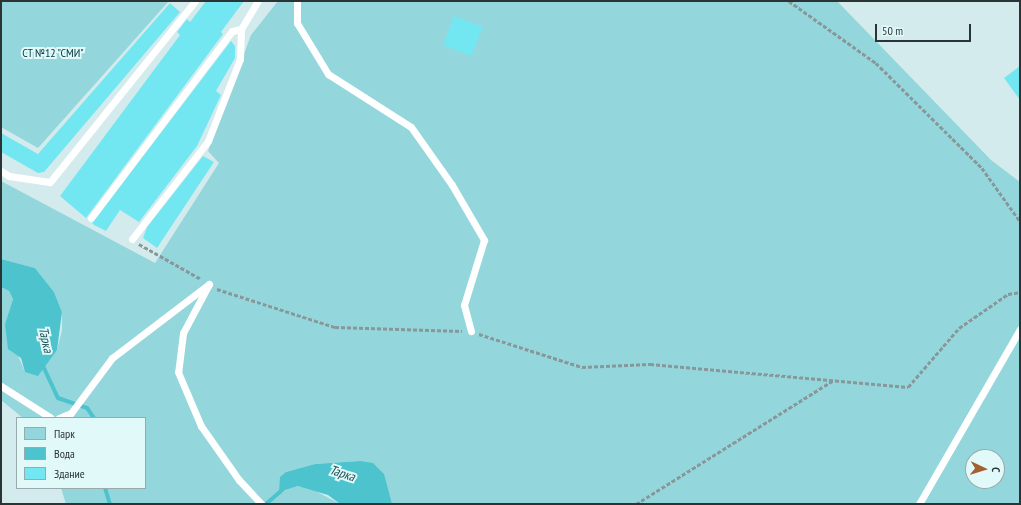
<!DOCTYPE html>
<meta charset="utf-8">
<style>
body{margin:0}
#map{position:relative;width:1021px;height:505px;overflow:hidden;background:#d4ebed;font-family:"PT Sans Narrow",sans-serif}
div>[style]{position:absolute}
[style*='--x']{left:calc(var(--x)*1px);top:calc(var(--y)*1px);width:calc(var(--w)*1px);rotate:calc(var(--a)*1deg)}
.green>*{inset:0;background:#93d6dc}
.water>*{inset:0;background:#4cc3cd}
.stream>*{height:4px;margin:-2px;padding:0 2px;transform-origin:2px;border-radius:2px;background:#4cc3cd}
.building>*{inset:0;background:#73e7f1}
.path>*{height:2.5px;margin-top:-1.25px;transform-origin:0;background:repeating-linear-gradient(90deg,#88989a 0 4px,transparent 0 6px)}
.service>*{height:7px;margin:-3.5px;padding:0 3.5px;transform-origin:3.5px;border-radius:3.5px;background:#fff}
span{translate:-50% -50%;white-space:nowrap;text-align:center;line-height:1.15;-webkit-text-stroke:4px #e2f9fa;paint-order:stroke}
.park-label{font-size:12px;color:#013b3f}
.water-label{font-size:13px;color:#194d52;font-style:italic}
.frame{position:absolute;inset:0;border:2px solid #2b3434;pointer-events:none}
.legend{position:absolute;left:16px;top:417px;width:130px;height:72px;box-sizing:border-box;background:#e2f9fa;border:1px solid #99aaab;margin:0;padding:5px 7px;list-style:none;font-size:12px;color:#2b3434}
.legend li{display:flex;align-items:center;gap:8px;height:20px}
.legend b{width:20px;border:1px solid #99aaab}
.north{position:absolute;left:965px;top:449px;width:40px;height:40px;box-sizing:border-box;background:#e2f9fa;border:1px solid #99aaab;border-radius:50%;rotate:94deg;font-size:11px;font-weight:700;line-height:16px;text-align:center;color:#2b3434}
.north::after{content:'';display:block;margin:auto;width:14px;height:18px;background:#a56032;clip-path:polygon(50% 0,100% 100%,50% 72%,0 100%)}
.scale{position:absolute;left:875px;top:24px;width:96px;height:18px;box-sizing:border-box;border:2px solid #2b3434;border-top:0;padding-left:5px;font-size:12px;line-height:14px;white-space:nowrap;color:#2b3434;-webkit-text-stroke:3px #e2f9fa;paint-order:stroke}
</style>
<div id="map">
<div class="green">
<i style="clip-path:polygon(1px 1px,169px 1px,38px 148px,1px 127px)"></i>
<i style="clip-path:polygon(evenodd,278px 1px,837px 1px,991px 160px,1020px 182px,1020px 504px,392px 504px,387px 489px,360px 461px,315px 464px,286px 472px,279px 492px,298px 486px,312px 489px,340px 504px,66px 504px,61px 488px,145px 488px,145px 418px,23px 418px,1px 400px,1px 287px,9px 291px,13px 299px,5px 324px,25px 372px,57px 350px,62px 330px,62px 312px,54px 292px,35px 268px,1px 259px,1px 181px,155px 263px,219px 163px,208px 151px,251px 35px,278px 1px,973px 457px,997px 457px,997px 481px,973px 481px,973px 457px)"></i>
</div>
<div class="water">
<i style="clip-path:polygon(1px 259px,35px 268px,54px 292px,62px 312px,57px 350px,38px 376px,25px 372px,21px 358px,8px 349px,5px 324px,13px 299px,9px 291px,1px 287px)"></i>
<i style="clip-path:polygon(360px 461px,373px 463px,384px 474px,392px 504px,340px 504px,328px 495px,298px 486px,279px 492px,280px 477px,286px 472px,315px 464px)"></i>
</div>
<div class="stream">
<i style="--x:43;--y:366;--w:35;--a:65"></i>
<i style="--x:58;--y:398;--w:31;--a:19"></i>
<i style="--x:87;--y:408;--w:12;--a:55"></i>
<i style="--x:105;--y:488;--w:17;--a:73"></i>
<i style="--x:266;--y:504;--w:21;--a:-41"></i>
</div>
<div class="building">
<i style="clip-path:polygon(206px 1px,244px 1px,221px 32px,223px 34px,86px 218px,60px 196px,180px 35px,177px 32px,187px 19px,190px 22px)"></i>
<i style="clip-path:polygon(170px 3px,180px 12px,44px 172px,38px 173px,1px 152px,1px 133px,38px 154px)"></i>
<i style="clip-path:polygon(454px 16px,483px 27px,471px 56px,443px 45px)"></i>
<i style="clip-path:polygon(231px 41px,235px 46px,235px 58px,216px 91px,221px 95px,197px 146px,139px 222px,120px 210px,106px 231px,94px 225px,92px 223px)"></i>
<i style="clip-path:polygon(1020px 66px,1020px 100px,1004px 78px)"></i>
<i style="clip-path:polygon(203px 156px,214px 162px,157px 248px,143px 238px,147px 227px)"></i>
</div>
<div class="path">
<i style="--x:789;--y:1;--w:107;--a:35.5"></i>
<i style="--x:876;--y:63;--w:149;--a:44.7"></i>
<i style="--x:982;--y:168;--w:65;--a:54.4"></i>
<i style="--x:139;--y:244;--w:71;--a:29.4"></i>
<i style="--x:217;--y:289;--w:124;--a:17.9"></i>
<i style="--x:335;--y:327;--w:127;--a:1.8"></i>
<i style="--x:479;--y:334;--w:108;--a:17.8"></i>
<i style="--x:582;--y:367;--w:68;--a:-2.5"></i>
<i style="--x:650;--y:364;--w:259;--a:5.1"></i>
<i style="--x:908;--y:387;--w:78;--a:-49.2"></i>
<i style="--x:959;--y:328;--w:60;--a:-34.8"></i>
<i style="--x:1008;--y:294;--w:12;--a:-9"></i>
<i style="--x:636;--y:504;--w:234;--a:-32.1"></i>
</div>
<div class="service">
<i style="--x:297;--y:1;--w:22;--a:90"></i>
<i style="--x:297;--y:23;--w:60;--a:58.7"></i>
<i style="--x:328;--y:74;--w:98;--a:32.6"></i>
<i style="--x:411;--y:127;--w:71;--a:54.7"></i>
<i style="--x:452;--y:185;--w:64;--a:59.8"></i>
<i style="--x:484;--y:240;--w:68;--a:107.1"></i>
<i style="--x:464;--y:305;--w:27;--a:75"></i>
<i style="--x:1;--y:171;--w:9;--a:32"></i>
<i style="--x:9;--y:176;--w:41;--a:8.3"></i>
<i style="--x:50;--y:182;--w:232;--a:-51.3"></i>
<i style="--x:91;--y:218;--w:234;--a:-53"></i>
<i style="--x:232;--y:31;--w:9;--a:-13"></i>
<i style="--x:241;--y:29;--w:33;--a:-59"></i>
<i style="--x:132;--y:239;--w:124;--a:-52.2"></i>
<i style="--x:208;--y:141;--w:88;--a:-68.7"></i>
<i style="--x:240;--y:59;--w:30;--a:-88"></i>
<i style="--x:1;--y:386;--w:59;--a:32.6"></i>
<i style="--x:59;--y:418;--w:13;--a:-23"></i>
<i style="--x:71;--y:413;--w:69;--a:-53.3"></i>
<i style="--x:112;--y:358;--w:122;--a:-37.3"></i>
<i style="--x:209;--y:284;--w:55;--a:118"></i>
<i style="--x:183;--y:333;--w:39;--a:97"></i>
<i style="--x:178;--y:372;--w:59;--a:66.9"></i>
<i style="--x:201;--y:426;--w:66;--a:54.9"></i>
<i style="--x:239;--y:480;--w:33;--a:47"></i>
<i style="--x:919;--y:504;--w:202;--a:-60"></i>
</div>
<div class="park-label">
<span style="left:53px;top:53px">СТ №12 "СМИ"</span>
</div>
<div class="water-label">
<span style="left:45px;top:340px;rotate:78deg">Тарка</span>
<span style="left:342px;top:474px;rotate:18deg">Тарка</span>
</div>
<div class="frame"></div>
<ul class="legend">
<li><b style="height:11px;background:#93d6dc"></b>Парк</li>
<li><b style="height:11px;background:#4cc3cd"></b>Вода</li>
<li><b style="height:11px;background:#73e7f1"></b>Здание</li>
</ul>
<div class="north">С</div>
<div class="scale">50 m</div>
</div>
